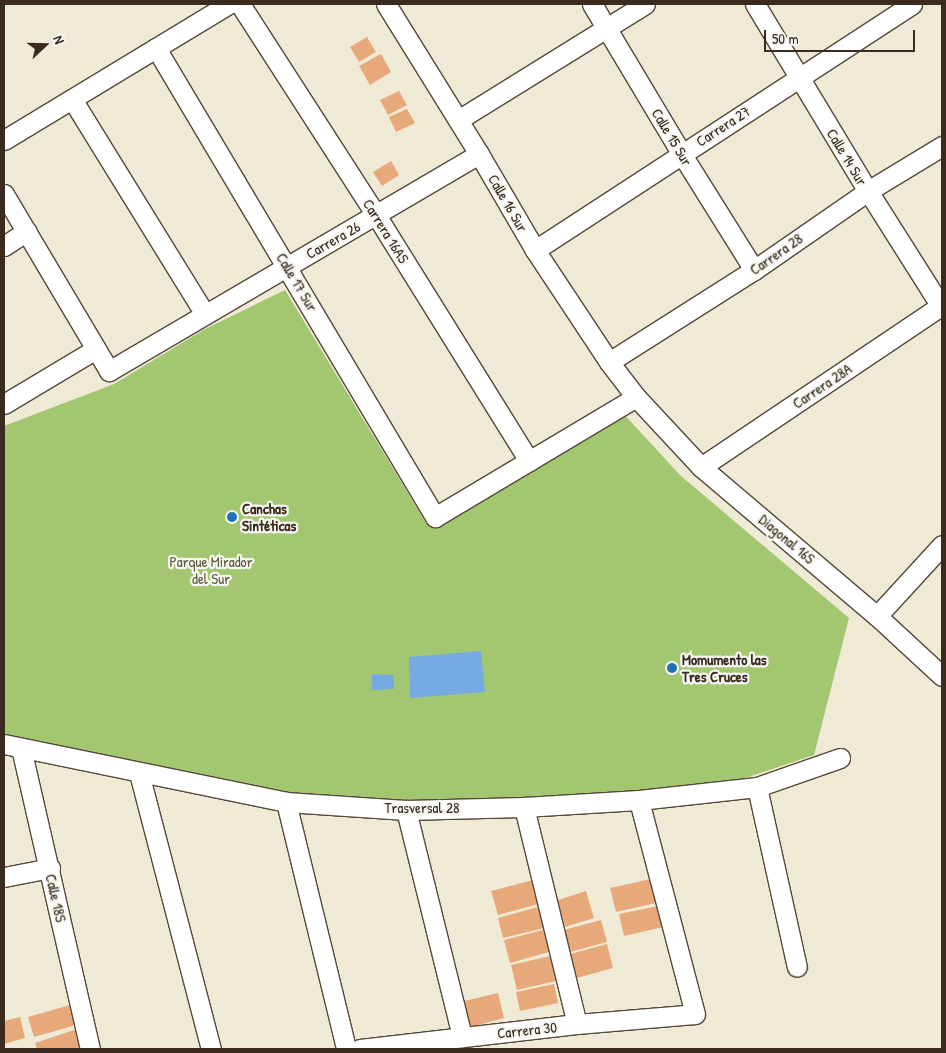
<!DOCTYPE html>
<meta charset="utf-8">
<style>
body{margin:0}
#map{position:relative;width:946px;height:1053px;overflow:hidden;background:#efead5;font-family:"Patrick Hand",sans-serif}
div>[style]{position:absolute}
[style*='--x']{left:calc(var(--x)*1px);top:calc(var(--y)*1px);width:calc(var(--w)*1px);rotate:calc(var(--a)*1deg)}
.green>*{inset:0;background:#a3c770}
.water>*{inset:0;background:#75aae3}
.building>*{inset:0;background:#e7a97a}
.roads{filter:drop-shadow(1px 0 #564739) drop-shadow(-1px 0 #564739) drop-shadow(0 1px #564739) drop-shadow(0 -1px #564739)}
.minor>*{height:19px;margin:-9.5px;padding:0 9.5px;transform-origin:9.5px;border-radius:9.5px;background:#fff}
.dots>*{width:14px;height:14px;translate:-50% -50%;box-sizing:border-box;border:2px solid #f6f6f2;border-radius:50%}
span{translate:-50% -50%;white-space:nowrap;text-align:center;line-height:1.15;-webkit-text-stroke:4.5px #f6f6f2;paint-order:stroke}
.street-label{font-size:15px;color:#3b2a1e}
.poi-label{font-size:15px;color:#3b2a1e;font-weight:700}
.left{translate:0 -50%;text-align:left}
.park-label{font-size:15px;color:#5a5937}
.frame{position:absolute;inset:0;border:5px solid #3b2a1e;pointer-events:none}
.north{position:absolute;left:20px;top:20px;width:50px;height:50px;-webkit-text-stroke:4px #f6f6f2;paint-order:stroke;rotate:69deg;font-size:14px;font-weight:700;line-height:20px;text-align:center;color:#3b2a1e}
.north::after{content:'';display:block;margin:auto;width:18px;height:22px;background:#3b2a1e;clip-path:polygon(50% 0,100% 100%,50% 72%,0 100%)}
.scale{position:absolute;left:764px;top:30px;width:151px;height:22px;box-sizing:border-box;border:2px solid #3b2a1e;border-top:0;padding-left:6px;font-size:15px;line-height:18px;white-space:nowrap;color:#3b2a1e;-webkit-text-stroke:4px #f6f6f2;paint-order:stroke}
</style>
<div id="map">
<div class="green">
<i style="clip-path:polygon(285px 290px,426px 523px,619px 409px,681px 476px,849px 618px,814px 755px,734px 782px,621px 795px,399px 804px,284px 797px,4px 739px,4px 426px,114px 384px,205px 329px)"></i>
</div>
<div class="water">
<i style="clip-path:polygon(481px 651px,485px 692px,410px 698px,409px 657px)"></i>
<i style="clip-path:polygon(372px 674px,394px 675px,394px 689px,372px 690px)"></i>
</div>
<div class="building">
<i style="clip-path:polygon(367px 37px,376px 52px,359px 62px,350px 47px)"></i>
<i style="clip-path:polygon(381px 54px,391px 72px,370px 85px,359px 66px)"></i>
<i style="clip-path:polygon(399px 91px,407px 105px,388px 115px,380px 100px)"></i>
<i style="clip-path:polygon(407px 109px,415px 123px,396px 132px,389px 117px)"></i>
<i style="clip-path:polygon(391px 161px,399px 175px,382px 186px,373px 172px)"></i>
<i style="clip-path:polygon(651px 879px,656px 903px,616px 912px,610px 888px)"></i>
<i style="clip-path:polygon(533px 880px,539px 904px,498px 915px,491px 891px)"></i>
<i style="clip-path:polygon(586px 891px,594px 918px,565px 927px,558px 900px)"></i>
<i style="clip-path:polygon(658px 906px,663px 927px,624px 936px,619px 914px)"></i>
<i style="clip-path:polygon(538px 907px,544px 928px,503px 938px,498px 918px)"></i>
<i style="clip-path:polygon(601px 920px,607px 942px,570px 952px,564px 930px)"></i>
<i style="clip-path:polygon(543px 930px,549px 952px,510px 963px,504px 940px)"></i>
<i style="clip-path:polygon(607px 944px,613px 968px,577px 978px,570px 954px)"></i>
<i style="clip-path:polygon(550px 956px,556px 981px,517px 990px,511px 965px)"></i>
<i style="clip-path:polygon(554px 984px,558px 1003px,520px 1011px,516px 992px)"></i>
<i style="clip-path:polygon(498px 993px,504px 1018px,467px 1028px,460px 1002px)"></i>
<i style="clip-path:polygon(70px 1005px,76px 1025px,34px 1037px,28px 1017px)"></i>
<i style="clip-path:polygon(20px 1017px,25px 1038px,4px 1044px,4px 1021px)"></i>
<i style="clip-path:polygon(80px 1028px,87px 1049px,37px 1049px,35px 1043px)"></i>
</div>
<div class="roads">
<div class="minor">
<i style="--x:240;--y:4;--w:251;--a:57.2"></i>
<i style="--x:376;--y:215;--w:290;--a:58.1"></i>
<i style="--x:386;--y:4;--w:176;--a:58.2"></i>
<i style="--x:479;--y:154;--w:111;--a:59.7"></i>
<i style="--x:535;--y:250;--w:134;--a:56.5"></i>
<i style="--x:609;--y:362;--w:44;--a:52.4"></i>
<i style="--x:636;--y:397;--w:96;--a:47.1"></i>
<i style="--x:701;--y:467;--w:231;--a:40.3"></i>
<i style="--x:877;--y:616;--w:88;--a:42.7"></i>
<i style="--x:592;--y:4;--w:174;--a:59.1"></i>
<i style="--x:681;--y:153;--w:138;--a:58"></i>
<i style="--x:755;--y:4;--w:218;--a:58.9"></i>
<i style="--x:868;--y:191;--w:138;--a:57.7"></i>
<i style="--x:156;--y:48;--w:546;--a:59.25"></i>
<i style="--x:435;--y:517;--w:234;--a:-30.8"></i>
<i style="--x:72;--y:99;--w:251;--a:58.3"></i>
<i style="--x:458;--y:120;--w:220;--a:-31.8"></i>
<i style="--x:4;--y:140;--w:263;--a:-31.2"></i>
<i style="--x:4;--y:194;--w:206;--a:59.3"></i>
<i style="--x:109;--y:371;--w:429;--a:-30.4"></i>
<i style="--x:4;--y:246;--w:27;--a:-33"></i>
<i style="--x:535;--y:250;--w:450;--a:-33.1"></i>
<i style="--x:609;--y:362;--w:172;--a:-32.4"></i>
<i style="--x:754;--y:270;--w:139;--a:-34.7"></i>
<i style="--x:868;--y:191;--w:87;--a:-31.3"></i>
<i style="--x:4;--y:404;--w:107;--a:-30.9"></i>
<i style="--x:701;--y:467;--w:290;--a:-33.9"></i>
<i style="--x:877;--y:616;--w:96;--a:-47.5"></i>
<i style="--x:4;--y:744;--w:288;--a:11.6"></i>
<i style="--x:286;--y:802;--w:120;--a:3.8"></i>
<i style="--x:406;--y:810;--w:118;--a:-1.5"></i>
<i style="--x:524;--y:807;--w:115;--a:-3.5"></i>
<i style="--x:639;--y:800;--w:119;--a:-6.3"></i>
<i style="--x:757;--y:787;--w:88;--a:-19.3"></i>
<i style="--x:21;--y:748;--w:309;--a:77.1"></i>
<i style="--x:139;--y:773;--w:285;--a:75.4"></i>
<i style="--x:757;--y:787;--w:184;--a:77.5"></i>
<i style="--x:286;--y:802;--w:254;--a:76.3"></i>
<i style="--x:524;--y:807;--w:223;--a:76.3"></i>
<i style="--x:406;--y:810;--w:234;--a:76.1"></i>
<i style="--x:4;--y:877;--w:47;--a:-11.1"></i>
<i style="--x:360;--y:1049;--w:218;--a:-6.6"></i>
<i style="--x:577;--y:1024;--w:118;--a:-4.8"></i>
<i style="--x:695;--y:1014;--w:221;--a:-104.7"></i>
</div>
</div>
<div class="dots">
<i style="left:232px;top:517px;background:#1f6fb2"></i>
<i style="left:672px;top:668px;background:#1f6fb2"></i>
</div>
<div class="street-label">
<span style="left:723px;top:126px;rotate:-33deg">Carrera 27</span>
<span style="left:672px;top:137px;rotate:59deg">Calle 15 Sur</span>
<span style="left:847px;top:157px;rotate:59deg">Calle 14 Sur</span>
<span style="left:508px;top:203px;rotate:60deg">Calle 16 Sur</span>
<span style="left:386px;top:231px;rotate:58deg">Carrera 16AS</span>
<span style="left:333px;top:240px;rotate:-30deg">Carrera 26</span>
<span style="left:776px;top:254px;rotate:-35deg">Carrera 28</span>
<span style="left:297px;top:282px;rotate:59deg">Calle 17 Sur</span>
<span style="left:822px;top:386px;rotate:-34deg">Carrera 28A</span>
<span style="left:787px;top:539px;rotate:40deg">Diagonal 16S</span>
<span style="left:422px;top:808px">Trasversal 28</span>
<span style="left:56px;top:898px;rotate:77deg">Calle 18S</span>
<span style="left:527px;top:1030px;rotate:-6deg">Carrera 30</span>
</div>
<div class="poi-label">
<span class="left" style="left:242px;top:517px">Canchas<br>Sintéticas</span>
<span class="left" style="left:682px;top:668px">Momumento las<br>Tres Cruces</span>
</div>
<div class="park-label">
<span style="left:211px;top:570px">Parque Mirador<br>del Sur</span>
</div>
<div class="frame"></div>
<div class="north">N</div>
<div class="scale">50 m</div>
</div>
